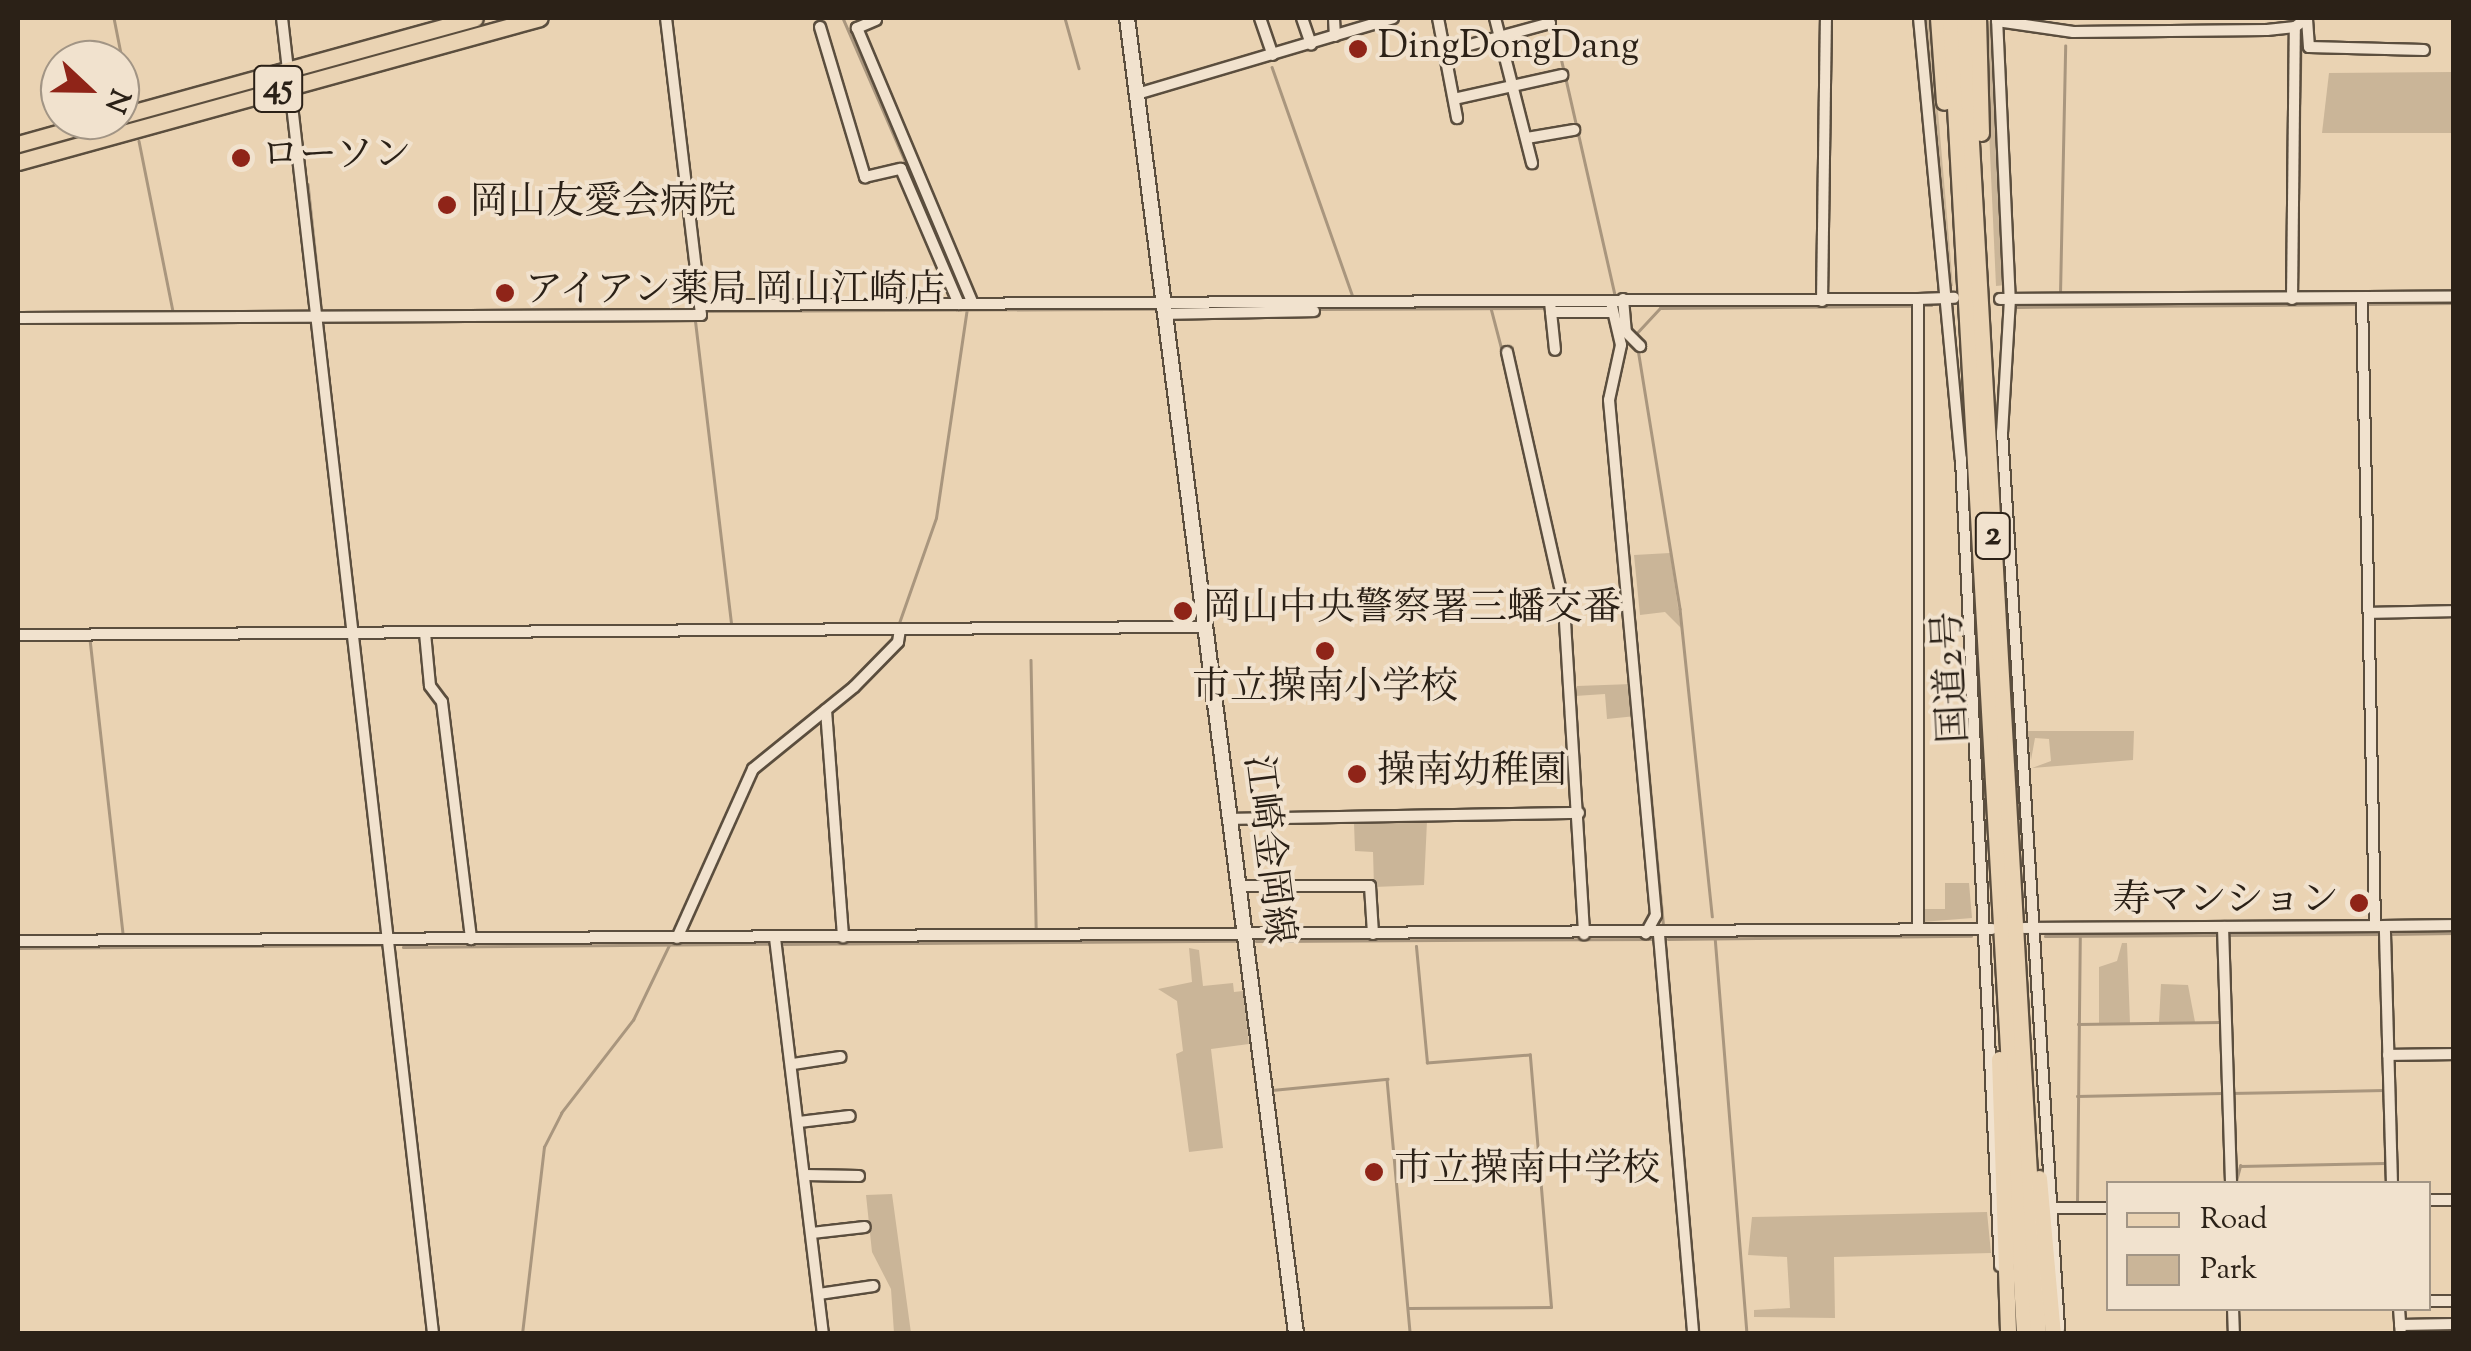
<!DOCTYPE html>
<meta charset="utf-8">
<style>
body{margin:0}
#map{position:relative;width:2471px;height:1351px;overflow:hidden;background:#ead3b3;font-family:"Sorts Mill Goudy","Noto Serif JP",serif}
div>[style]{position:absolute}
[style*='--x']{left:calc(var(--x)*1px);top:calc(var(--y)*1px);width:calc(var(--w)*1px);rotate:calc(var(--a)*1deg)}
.green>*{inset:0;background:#cab598}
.stream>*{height:2.5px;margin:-1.25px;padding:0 1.25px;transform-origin:1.25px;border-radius:1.25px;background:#a9967e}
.roads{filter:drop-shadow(2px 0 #5b4e3e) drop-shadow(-2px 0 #5b4e3e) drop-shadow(0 2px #5b4e3e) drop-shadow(0 -2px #5b4e3e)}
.minor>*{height:10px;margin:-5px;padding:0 5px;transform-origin:5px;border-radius:5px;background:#f1e2ce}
.secondary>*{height:14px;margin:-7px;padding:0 7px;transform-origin:7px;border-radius:7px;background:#f1e2ce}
.primary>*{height:15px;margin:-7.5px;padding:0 7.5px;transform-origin:7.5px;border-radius:7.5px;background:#ead3b3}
.trunk>*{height:15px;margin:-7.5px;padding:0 7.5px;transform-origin:7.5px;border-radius:7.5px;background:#ead3b3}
.dots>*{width:28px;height:28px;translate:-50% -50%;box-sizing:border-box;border:5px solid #f1e2ce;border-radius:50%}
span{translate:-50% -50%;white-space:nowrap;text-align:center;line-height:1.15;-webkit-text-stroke:8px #f1e2ce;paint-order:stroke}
.shield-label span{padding:2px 8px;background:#f1e2ce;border:2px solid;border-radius:8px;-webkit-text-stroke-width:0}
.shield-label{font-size:35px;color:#2b2117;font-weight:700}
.poi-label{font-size:38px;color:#2b2117}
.left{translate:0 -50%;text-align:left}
.right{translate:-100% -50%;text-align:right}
.street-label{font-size:38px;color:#2b2117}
.frame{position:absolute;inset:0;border:20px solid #2b2117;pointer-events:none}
.legend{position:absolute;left:2106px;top:1181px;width:325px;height:130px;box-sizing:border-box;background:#f1e2ce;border:2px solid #a29585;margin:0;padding:12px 18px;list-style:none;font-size:30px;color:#2b2117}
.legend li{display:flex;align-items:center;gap:20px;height:50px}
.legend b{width:50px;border:2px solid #a29585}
.north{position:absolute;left:40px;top:40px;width:100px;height:100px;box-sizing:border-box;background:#f1e2ce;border:2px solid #a29585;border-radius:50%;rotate:112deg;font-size:28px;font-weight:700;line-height:40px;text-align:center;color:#2b2117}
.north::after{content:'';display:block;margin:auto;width:35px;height:45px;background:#8f2418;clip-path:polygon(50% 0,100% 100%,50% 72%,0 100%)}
</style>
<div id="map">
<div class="green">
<i style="clip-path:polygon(1923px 18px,1930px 18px,1953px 286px,1945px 286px)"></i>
<i style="clip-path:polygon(1984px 19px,1994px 23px,2006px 285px,1996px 286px)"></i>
<i style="clip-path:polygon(2453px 72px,2453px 133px,2322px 133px,2329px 73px)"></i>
<i style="clip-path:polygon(1670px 553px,1681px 628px,1665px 612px,1640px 615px,1634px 555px)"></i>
<i style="clip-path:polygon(1632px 684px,1636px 716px,1607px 719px,1605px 694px,1575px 696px,1577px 686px)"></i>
<i style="clip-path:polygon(2027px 731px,2134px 731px,2133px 760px,2032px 768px,2051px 761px,2049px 739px,2035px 738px,2031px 760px)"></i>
<i style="clip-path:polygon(1427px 821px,1424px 885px,1374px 887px,1373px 852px,1355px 851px,1354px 823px)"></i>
<i style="clip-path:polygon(1945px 883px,1969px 883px,1972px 918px,1922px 922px,1923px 909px,1945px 909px)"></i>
<i style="clip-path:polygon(2122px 943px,2127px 943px,2130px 1023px,2099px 1024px,2099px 967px,2117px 961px)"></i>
<i style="clip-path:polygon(1189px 948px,1199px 950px,1203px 986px,1233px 983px,1234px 992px,1243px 991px,1249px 1044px,1211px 1049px,1223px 1148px,1189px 1152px,1176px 1054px,1183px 1051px,1177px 1001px,1158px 989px,1192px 982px)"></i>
<i style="clip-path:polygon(2161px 984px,2188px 985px,2195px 1022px,2159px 1022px)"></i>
<i style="clip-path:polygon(892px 1194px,911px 1333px,894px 1333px,891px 1289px,872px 1252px,866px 1195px)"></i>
<i style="clip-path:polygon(1987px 1212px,1991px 1253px,1834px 1257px,1835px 1318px,1754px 1317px,1754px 1310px,1790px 1308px,1787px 1257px,1748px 1255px,1752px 1217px)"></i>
</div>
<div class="stream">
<i style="--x:114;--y:18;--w:83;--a:78.8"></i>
<i style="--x:843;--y:18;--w:303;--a:66.5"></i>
<i style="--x:1065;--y:18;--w:52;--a:74.4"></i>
<i style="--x:1552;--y:18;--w:54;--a:77.2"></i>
<i style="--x:1272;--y:67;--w:244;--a:70.6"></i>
<i style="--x:1566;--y:79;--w:221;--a:77.2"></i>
<i style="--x:139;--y:141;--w:173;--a:78.7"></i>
<i style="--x:2298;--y:179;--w:152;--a:-88.9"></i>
<i style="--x:308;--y:184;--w:122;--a:83.9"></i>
<i style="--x:2060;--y:294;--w:248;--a:-88.8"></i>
<i style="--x:2365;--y:304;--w:89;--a:-0.6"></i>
<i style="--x:1922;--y:306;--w:10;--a:0"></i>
<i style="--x:2017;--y:307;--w:340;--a:-0.5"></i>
<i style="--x:1491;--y:308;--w:43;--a:75.3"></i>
<i style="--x:1319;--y:309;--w:227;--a:-0.3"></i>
<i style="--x:327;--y:311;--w:151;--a:0"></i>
<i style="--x:706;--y:311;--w:448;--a:-0.3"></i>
<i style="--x:18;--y:312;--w:294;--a:-0.2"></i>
<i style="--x:695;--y:317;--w:311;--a:83.2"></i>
<i style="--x:1634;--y:336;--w:38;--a:-47"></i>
<i style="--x:1660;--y:308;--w:254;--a:-0.5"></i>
<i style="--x:1638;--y:349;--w:263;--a:80.8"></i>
<i style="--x:1680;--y:609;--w:309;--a:84"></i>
<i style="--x:1618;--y:444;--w:487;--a:84.6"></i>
<i style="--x:898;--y:626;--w:114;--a:-70.6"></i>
<i style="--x:936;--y:518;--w:212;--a:-81.6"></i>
<i style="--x:18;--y:630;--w:20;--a:0"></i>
<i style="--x:90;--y:639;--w:298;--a:83.6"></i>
<i style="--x:1031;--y:660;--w:269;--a:88.9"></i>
<i style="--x:872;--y:662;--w:32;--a:-49"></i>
<i style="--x:673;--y:933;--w:183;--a:-65.5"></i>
<i style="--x:749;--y:766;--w:53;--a:-39.7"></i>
<i style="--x:2390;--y:934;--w:64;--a:-0.9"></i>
<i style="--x:2225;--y:935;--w:157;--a:-0.4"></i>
<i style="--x:1665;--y:936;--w:399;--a:85.1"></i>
<i style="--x:1715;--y:936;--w:399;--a:85.4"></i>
<i style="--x:2045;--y:936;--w:172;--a:-0.3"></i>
<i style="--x:1668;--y:939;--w:303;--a:-0.6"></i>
<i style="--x:1256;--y:941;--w:399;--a:-0.3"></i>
<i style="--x:778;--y:944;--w:458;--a:-0.4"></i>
<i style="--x:2381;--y:945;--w:239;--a:88.8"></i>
<i style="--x:403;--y:947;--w:367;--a:-0.5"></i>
<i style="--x:18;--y:948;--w:367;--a:-0.5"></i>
<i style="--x:2078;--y:1024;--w:142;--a:-0.8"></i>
<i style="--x:1272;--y:1090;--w:116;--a:-5.5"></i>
<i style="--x:1387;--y:1079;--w:256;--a:84.8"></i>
<i style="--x:2230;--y:1093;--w:154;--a:-1.1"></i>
<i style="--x:2077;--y:1096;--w:145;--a:-1.2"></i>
<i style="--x:2236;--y:1181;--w:16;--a:-75"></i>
<i style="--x:2240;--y:1166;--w:144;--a:-1.2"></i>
<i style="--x:2077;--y:1204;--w:266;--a:-89.4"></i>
<i style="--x:1409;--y:1308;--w:142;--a:-0.4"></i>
<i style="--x:1551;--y:1307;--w:253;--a:-94.8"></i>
<i style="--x:1530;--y:1055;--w:103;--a:175.6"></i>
<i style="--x:1427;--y:1063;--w:117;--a:-95.4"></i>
<i style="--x:522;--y:1334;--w:188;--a:-83.3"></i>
<i style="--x:544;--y:1147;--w:38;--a:-63"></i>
<i style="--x:561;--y:1113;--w:118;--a:-52.3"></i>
<i style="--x:633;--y:1020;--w:88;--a:-64.3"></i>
</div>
<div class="roads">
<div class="minor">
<i style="--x:282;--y:18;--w:1325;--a:83.45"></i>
<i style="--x:666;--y:18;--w:289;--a:83.2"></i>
<i style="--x:1260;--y:18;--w:39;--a:71"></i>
<i style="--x:1302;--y:18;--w:28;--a:71"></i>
<i style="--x:1334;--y:18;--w:18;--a:87"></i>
<i style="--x:1438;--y:18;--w:102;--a:79.2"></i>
<i style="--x:1495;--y:18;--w:150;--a:75.7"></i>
<i style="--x:1919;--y:18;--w:443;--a:84.6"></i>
<i style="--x:1961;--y:459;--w:808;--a:87.23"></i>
<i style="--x:1997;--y:18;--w:281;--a:87.4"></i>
<i style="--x:2010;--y:299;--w:133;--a:93.4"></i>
<i style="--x:2002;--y:432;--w:899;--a:86.36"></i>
<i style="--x:2307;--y:19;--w:28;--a:86"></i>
<i style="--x:2309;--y:47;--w:115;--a:1.5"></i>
<i style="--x:876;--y:20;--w:21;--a:157"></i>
<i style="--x:857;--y:28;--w:299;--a:67.2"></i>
<i style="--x:1997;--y:21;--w:77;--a:8.2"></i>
<i style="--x:2073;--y:32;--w:194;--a:-0.6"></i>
<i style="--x:2267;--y:30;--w:28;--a:-6"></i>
<i style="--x:2295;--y:27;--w:15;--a:-37"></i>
<i style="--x:820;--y:27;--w:157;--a:73.3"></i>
<i style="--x:865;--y:177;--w:37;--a:-13"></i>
<i style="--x:901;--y:169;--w:147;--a:66.8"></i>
<i style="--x:1444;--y:52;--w:110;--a:-15.3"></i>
<i style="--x:1137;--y:94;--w:267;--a:-16.5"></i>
<i style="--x:1454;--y:99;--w:111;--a:-12.5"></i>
<i style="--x:1527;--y:138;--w:48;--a:-9.7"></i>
<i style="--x:2362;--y:298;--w:627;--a:88.81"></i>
<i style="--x:1623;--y:299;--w:33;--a:85"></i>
<i style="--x:1626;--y:332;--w:20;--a:45"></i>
<i style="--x:1918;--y:299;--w:36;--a:-2"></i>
<i style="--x:2000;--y:299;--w:454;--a:-0.3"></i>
<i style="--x:2292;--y:299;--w:272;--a:-89.4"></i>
<i style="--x:1822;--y:301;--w:283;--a:-89.2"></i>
<i style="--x:1550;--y:302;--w:10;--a:84"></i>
<i style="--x:1551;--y:312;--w:61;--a:0"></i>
<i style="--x:1611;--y:302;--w:44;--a:76.9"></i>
<i style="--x:1621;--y:345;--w:56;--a:102.3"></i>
<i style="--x:1609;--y:400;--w:517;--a:84.79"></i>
<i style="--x:1656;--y:915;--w:21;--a:119"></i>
<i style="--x:1551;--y:312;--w:38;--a:84"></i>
<i style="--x:1164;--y:314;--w:150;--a:-1.1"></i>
<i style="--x:18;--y:318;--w:683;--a:-0.25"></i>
<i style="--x:701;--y:315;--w:10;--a:-96"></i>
<i style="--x:700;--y:305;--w:1218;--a:-0.28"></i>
<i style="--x:1918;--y:299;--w:630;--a:90"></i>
<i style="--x:1507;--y:352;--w:259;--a:77.3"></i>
<i style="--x:1564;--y:605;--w:330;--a:86.5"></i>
<i style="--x:2369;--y:613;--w:85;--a:-1.3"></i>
<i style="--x:425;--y:633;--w:53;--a:84.6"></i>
<i style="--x:430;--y:686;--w:20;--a:53"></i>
<i style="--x:442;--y:702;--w:239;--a:83"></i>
<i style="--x:18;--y:635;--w:1186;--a:-0.39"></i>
<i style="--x:826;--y:710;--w:228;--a:85.7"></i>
<i style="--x:1229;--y:819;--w:350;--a:-1"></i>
<i style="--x:1238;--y:886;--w:132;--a:0"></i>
<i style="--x:1370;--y:886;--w:48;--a:86.4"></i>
<i style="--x:2223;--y:927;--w:257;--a:88.2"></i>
<i style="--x:2024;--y:928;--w:361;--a:-0.3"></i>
<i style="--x:1659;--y:935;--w:400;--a:85.1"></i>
<i style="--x:677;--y:938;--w:185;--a:-65.8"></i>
<i style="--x:753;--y:769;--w:130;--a:-39.1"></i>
<i style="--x:854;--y:687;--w:63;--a:-45.6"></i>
<i style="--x:898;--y:642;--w:12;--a:-81"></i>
<i style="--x:775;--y:938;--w:399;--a:83.1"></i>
<i style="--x:18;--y:941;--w:1974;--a:-0.35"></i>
<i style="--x:2388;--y:1055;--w:66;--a:-0.9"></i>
<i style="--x:793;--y:1064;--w:48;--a:-8.5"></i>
<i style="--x:799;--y:1122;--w:51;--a:-6.7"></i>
<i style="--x:805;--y:1175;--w:54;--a:1.1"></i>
<i style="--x:2392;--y:1184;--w:258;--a:-91.6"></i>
<i style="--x:2385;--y:926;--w:69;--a:-0.8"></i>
<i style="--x:2428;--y:1200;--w:26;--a:0"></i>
<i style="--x:2051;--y:1208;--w:57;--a:0"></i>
<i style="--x:812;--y:1233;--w:53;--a:-6.5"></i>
<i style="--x:819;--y:1294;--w:55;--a:-8.4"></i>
<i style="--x:2428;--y:1301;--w:26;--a:0"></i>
<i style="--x:2233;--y:1308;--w:26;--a:88"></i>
<i style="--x:2399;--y:1308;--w:26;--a:86"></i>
<i style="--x:2400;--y:1325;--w:54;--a:-1.1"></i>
</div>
<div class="secondary">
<i style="--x:1127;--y:18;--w:1327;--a:82.68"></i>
</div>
<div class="primary">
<i style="--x:120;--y:116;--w:368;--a:-15.4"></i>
<i style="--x:18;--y:144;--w:89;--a:-15.6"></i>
<i style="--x:18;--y:162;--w:541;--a:-15.42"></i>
</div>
<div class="trunk">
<i style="--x:1938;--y:18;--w:84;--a:85.9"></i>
<i style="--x:1950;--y:18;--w:1318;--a:86.78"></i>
<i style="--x:1964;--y:18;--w:1318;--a:86.78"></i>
<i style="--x:1978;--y:18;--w:115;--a:88.5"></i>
<i style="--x:1999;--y:1059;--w:273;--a:88.1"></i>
<i style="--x:2039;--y:1178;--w:157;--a:84.9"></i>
</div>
</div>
<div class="dots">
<i style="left:1358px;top:49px;background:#8f2418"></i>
<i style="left:241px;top:158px;background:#8f2418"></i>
<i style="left:447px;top:205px;background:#8f2418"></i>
<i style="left:505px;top:293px;background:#8f2418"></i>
<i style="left:1183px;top:611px;background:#8f2418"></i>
<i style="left:1325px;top:651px;background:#8f2418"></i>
<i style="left:1357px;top:774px;background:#8f2418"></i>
<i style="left:2359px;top:903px;background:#8f2418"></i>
<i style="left:1374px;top:1172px;background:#8f2418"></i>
</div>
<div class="shield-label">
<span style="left:278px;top:89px">45</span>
<span style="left:1993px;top:536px">2</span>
</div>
<div class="poi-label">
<span class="left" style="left:1378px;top:49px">DingDongDang</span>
<span class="left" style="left:261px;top:158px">ローソン</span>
<span class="left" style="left:470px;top:205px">岡山友愛会病院</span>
<span class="left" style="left:525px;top:293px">アイアン薬局 岡山江崎店</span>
<span class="left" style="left:1203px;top:611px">岡山中央警察署三蟠交番</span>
<span style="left:1325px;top:690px">市立操南小学校</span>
<span class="left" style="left:1377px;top:774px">操南幼稚園</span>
<span class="right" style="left:2339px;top:903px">寿マンション</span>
<span class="left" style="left:1394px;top:1172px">市立操南中学校</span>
</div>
<div class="street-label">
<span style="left:1954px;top:677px;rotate:-93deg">国道2号</span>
<span style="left:1266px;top:850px;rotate:83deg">江崎金岡線</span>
</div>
<div class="frame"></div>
<ul class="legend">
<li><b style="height:12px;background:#ead3b3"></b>Road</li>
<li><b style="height:28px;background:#cab598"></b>Park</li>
</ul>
<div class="north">N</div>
</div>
